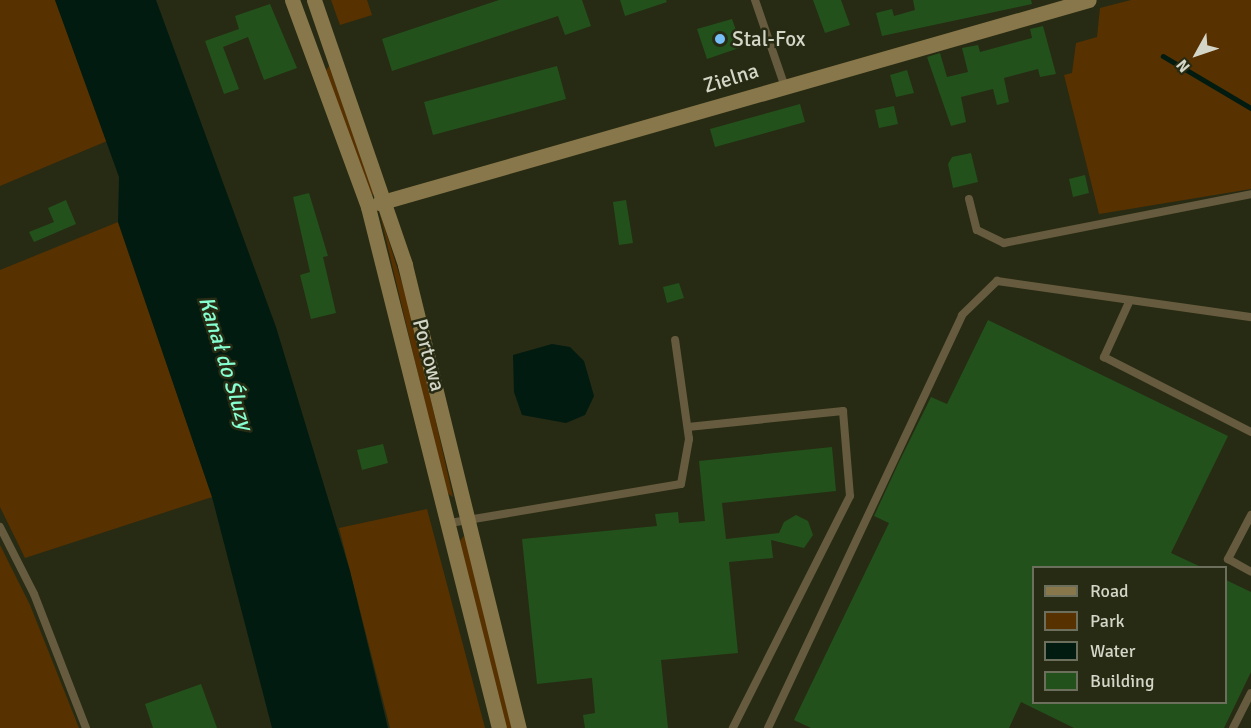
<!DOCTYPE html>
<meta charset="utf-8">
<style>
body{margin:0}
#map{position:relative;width:1251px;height:728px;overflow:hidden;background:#272b13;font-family:Signika,sans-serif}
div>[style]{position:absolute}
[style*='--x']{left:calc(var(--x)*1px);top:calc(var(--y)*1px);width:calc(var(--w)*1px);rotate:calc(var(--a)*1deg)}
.green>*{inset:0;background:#583100}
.water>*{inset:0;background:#011b11}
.stream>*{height:4.5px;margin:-2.25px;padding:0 2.25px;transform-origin:2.25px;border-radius:2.25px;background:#011b11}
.building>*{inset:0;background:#23511c}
.lane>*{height:8px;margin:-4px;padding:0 4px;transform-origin:4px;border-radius:4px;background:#665b3f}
.secondary>*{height:15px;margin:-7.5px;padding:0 7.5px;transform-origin:7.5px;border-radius:7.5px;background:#88774a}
.dots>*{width:16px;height:16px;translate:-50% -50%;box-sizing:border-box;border:3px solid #272b13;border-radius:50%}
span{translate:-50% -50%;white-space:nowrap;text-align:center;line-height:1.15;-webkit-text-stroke:5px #272b13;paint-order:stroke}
.poi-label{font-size:21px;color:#d4d6c8}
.left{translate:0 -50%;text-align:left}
.street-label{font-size:21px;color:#d4d6c8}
.water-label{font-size:22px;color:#85fed0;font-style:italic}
.legend{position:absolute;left:1032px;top:566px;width:195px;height:138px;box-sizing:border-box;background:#272b13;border:2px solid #6c6f5b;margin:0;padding:8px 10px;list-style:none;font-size:18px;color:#d4d6c8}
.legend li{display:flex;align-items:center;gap:12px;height:30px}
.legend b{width:30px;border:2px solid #6c6f5b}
.north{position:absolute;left:1167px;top:24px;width:60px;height:60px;-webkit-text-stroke:4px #272b13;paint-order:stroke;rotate:230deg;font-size:16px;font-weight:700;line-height:24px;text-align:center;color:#d4d6c8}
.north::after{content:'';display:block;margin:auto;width:21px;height:27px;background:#d4d6c8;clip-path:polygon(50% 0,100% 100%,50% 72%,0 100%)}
</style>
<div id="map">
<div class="green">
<i style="clip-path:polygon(0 0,55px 0,107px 141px,0 186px)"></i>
<i style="clip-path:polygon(331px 0,367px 0,372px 15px,340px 25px)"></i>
<i style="clip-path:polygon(1131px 0,1251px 0,1251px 189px,1099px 214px,1064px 75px,1072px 73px,1076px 43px,1097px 37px,1100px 8px)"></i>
<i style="clip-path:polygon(329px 66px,374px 194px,372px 195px,325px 72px)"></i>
<i style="clip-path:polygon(379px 210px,411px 312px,453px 497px,446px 492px)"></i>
<i style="clip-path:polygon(118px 222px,212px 497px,25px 558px,0 507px,0 270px)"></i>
<i style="clip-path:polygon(427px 509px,485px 728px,390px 728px,339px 528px)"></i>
<i style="clip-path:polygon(464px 536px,466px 540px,513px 728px,505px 728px,459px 542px)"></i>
<i style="clip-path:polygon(0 545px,30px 605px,79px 728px,0 728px)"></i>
</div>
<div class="water">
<i style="clip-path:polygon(55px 0,156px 0,276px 327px,350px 571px,388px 728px,272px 728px,212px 497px,118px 222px,119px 177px)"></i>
<i style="clip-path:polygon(552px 344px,570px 347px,584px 361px,594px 396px,585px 415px,566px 423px,522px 415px,514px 392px,513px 355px)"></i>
</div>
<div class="stream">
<i style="--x:1163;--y:56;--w:102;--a:30.6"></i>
</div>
<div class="building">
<i style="clip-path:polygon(499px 0,582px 0,591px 26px,565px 35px,558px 16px,392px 71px,382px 39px)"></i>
<i style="clip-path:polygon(620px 0,666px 0,667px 2px,625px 16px)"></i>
<i style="clip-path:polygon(813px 0,841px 0,850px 25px,825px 33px)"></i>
<i style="clip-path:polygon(913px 0,1031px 0,1032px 4px,882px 36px,876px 13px,892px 9px,894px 16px,915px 10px)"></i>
<i style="clip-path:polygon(270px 4px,297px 68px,264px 80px,248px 37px,223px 47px,239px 89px,224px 94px,205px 41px,239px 29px,235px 16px)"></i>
<i style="clip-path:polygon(732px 19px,742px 47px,707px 59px,697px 29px)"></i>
<i style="clip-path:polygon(1043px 26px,1056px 74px,1040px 77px,1038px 69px,1004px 78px,1009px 102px,997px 105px,993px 89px,961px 97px,966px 122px,951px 126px,927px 57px,940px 53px,947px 77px,968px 72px,962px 48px,978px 45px,980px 52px,1032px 38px,1030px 29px)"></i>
<i style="clip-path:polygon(557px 66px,566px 99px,433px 135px,424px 102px)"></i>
<i style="clip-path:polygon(907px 70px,914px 93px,896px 97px,890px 75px)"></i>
<i style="clip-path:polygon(800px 104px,805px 122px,715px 147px,710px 129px)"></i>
<i style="clip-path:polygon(894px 106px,898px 124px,879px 128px,875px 110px)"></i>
<i style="clip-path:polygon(971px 153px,978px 182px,953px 188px,948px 164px,952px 157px)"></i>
<i style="clip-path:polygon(1085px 175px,1089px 193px,1073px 197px,1069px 179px)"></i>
<i style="clip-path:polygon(309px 193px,328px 256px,323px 257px,336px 313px,311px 319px,300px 275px,310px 272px,293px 197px)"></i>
<i style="clip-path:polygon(66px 200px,76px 224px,34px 242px,29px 232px,54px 222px,48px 208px)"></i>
<i style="clip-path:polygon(626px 200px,633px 243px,619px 245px,613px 202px)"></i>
<i style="clip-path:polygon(679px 283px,684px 298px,667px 303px,663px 287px)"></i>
<i style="clip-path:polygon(988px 320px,1228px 436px,1171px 553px,1201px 567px,1034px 567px,1034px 702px,1226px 702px,1226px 580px,1251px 592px,1251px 672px,1224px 728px,1074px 728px,1021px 702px,1009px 728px,811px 728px,794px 720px,889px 523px,874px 516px,899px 462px,931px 397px,947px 404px)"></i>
<i style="clip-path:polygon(383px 444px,388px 463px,362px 470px,357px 450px)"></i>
<i style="clip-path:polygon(832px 447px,836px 491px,722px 503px,726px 539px,779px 533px,784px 522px,796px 515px,808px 521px,813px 535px,804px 548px,771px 540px,773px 558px,729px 562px,738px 653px,661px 660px,668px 728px,585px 728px,583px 715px,595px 713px,592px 678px,537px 684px,522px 539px,657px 526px,655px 514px,678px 512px,679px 523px,705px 521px,699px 461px)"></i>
<i style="clip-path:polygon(201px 684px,217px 728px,153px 728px,145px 704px)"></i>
</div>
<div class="lane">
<i style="--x:755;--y:0;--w:89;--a:71"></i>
<i style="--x:969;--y:199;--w:32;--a:76"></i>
<i style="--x:977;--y:230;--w:30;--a:26"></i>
<i style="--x:1004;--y:243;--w:252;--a:-11.2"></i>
<i style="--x:1130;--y:300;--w:63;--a:114.5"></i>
<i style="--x:1104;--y:357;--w:165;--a:27"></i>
<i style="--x:688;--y:427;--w:156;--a:-5.9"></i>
<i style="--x:843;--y:411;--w:85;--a:85.3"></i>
<i style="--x:850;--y:496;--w:260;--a:116.8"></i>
<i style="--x:1251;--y:515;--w:50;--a:117.6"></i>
<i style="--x:1228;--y:559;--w:26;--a:29"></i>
<i style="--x:450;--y:523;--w:234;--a:-9.6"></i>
<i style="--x:681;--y:484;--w:46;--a:-79.9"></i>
<i style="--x:689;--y:439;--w:100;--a:-98"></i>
<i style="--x:0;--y:527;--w:75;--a:63.1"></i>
<i style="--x:34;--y:594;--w:144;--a:68.8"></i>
<i style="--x:768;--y:728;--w:456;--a:-64.8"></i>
<i style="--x:962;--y:315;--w:49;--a:-44.2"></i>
<i style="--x:997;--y:281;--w:257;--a:8.1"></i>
<i style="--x:1233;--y:728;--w:39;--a:-63"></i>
</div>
<div class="secondary">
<i style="--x:292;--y:0;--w:221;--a:69.8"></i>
<i style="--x:368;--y:207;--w:537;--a:75.89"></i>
<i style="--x:314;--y:0;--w:280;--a:71"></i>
<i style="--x:405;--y:265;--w:477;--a:76.2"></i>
<i style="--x:379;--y:203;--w:738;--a:-15.96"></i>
</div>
<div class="dots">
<i style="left:720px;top:39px;background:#77bff7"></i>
</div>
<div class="poi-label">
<span class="left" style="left:732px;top:39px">Stal-Fox</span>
</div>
<div class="street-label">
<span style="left:731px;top:78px;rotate:-17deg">Zielna</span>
<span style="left:429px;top:355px;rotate:75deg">Portowa</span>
</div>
<div class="water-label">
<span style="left:226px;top:363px;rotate:73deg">Kanał do Śluzy</span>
</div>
<ul class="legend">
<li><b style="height:8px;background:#88774a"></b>Road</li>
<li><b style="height:16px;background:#583100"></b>Park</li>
<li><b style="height:16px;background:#011b11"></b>Water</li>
<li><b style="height:16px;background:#23511c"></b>Building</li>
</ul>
<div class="north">N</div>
</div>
